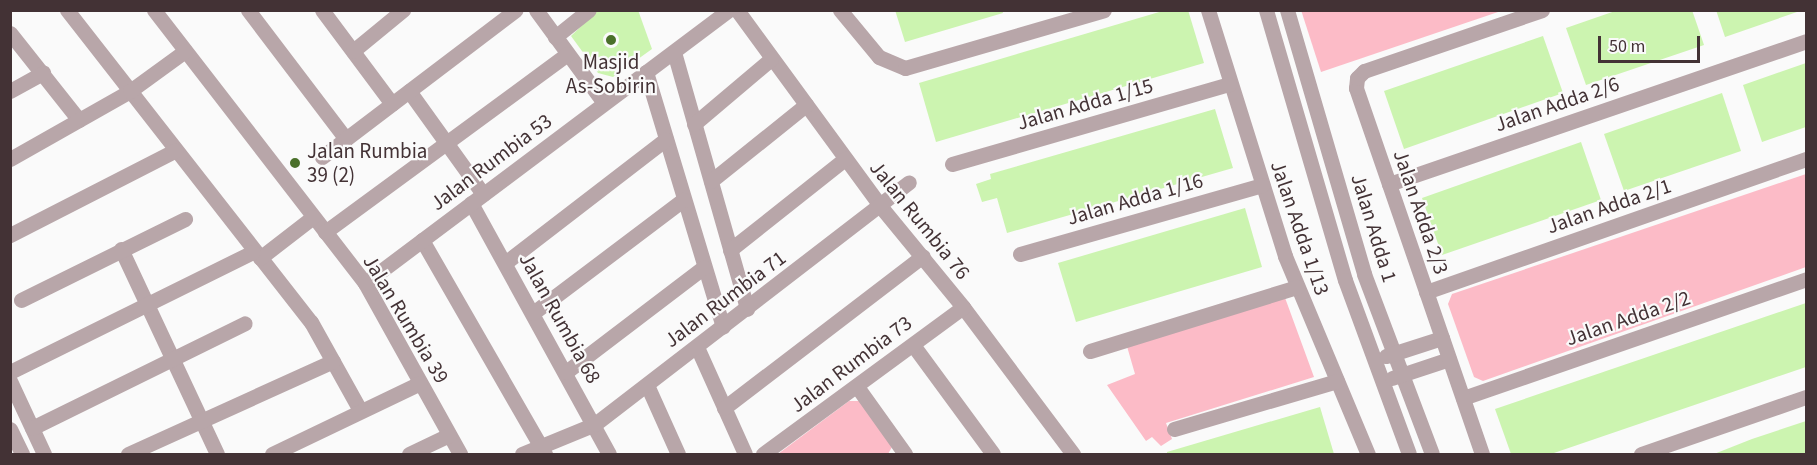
<!DOCTYPE html>
<style>
body{margin:0}
#map{position:relative;width:1817px;height:465px;overflow:hidden;background:#fafafa;font-family:"Source Sans 3",sans-serif}
div>[style]{position:absolute}
[style*='--x']{left:calc(var(--x)*1px);top:calc(var(--y)*1px);width:calc(var(--w)*1px);rotate:calc(var(--a)*1deg)}
.green>*{inset:0;background:#fcbbc7}
.building>*{inset:0;background:#ccf4b0}
.minor>*{height:15px;margin:-7.5px;padding:0 7.5px;transform-origin:7.5px;border-radius:7.5px;background:#b8a6a9}
.dots>*{width:16px;height:16px;translate:-50% -50%;box-sizing:border-box;border:3px solid #fafafa;border-radius:50%}
span{translate:-50% -50%;white-space:nowrap;text-align:center;line-height:1.15;-webkit-text-stroke:4.5px #fafafa;paint-order:stroke}
.poi-label{font-size:21px;color:#433235}
.left{translate:0 -50%;text-align:left}
.street-label{font-size:21px;color:#433235}
.frame{position:absolute;inset:0;border:12px solid #433235;pointer-events:none}
.scale{position:absolute;left:1598px;top:36px;width:102px;height:27px;box-sizing:border-box;border:3px solid #433235;border-top:0;padding-left:8px;font-size:18px;line-height:21px;white-space:nowrap;color:#433235;-webkit-text-stroke:4px #fafafa;paint-order:stroke}
</style>
<div id="map">
<div class="green">
<i style="clip-path:polygon(1301px 10px,1501px 10px,1501px 11px,1321px 72px)"></i>
<i style="clip-path:polygon(1806px 174px,1806px 267px,1483px 381px,1474px 377px,1448px 304px,1452px 294px)"></i>
<i style="clip-path:polygon(1284px 295px,1314px 377px,1166px 423px,1172px 439px,1161px 446px,1152px 437px,1146px 441px,1107px 385px,1135px 374px,1126px 343px)"></i>
<i style="clip-path:polygon(849px 401px,860px 401px,892px 447px,888px 454px,778px 454px)"></i>
</div>
<div class="building">
<i style="clip-path:polygon(598px 10px,638px 10px,652px 49px,613px 77px,598px 73px,571px 36px)"></i>
<i style="clip-path:polygon(895px 10px,1002px 10px,1003px 13px,905px 42px)"></i>
<i style="clip-path:polygon(1166px 10px,1188px 10px,1204px 63px,936px 142px,919px 83px)"></i>
<i style="clip-path:polygon(1618px 10px,1692px 10px,1704px 45px,1586px 85px,1566px 28px)"></i>
<i style="clip-path:polygon(1716px 10px,1797px 10px,1797px 12px,1725px 37px)"></i>
<i style="clip-path:polygon(1543px 36px,1563px 93px,1404px 149px,1384px 91px)"></i>
<i style="clip-path:polygon(1806px 63px,1806px 127px,1762px 142px,1743px 85px)"></i>
<i style="clip-path:polygon(1722px 93px,1741px 151px,1624px 191px,1604px 134px)"></i>
<i style="clip-path:polygon(1215px 109px,1233px 168px,1007px 233px,997px 198px,982px 202px,976px 184px,991px 179px,990px 174px)"></i>
<i style="clip-path:polygon(1581px 142px,1601px 200px,1442px 255px,1422px 198px)"></i>
<i style="clip-path:polygon(1245px 208px,1262px 267px,1076px 322px,1058px 263px)"></i>
<i style="clip-path:polygon(1806px 303px,1806px 367px,1551px 454px,1511px 454px,1495px 409px)"></i>
<i style="clip-path:polygon(1320px 407px,1334px 454px,1167px 454px,1167px 452px)"></i>
<i style="clip-path:polygon(1806px 421px,1806px 454px,1714px 454px,1752px 439px)"></i>
</div>
<div class="minor">
<i style="--x:67;--y:10;--w:396;--a:52"></i>
<i style="--x:311;--y:322;--w:101;--a:60.9"></i>
<i style="--x:154;--y:10;--w:345;--a:52.3"></i>
<i style="--x:365;--y:283;--w:196;--a:60.9"></i>
<i style="--x:248;--y:10;--w:162;--a:52.8"></i>
<i style="--x:322;--y:10;--w:117;--a:53.3"></i>
<i style="--x:536;--y:10;--w:115;--a:53.8"></i>
<i style="--x:737;--y:10;--w:244;--a:53.8"></i>
<i style="--x:881;--y:207;--w:129;--a:50.6"></i>
<i style="--x:963;--y:307;--w:184;--a:53.2"></i>
<i style="--x:840;--y:10;--w:61;--a:50.3"></i>
<i style="--x:879;--y:57;--w:28;--a:23"></i>
<i style="--x:905;--y:68;--w:207;--a:-16.2"></i>
<i style="--x:1208;--y:10;--w:258;--a:72.6"></i>
<i style="--x:1285;--y:256;--w:215;--a:67.3"></i>
<i style="--x:1266;--y:10;--w:281;--a:73.7"></i>
<i style="--x:1345;--y:280;--w:185;--a:69.8"></i>
<i style="--x:1287;--y:10;--w:275;--a:73.7"></i>
<i style="--x:1364;--y:274;--w:192;--a:69.3"></i>
<i style="--x:10;--y:33;--w:111;--a:51.6"></i>
<i style="--x:555;--y:37;--w:43;--a:-38.5"></i>
<i style="--x:353;--y:51;--w:65;--a:-39.4"></i>
<i style="--x:674;--y:52;--w:267;--a:74.1"></i>
<i style="--x:646;--y:72;--w:266;--a:73.2"></i>
<i style="--x:10;--y:91;--w:38;--a:-29"></i>
<i style="--x:409;--y:91;--w:127;--a:54.3"></i>
<i style="--x:694;--y:124;--w:101;--a:-40.2"></i>
<i style="--x:322;--y:157;--w:243;--a:-37.2"></i>
<i style="--x:10;--y:159;--w:138;--a:-29.5"></i>
<i style="--x:130;--y:91;--w:68;--a:-36"></i>
<i style="--x:952;--y:164;--w:288;--a:-16.1"></i>
<i style="--x:711;--y:181;--w:122;--a:-38.7"></i>
<i style="--x:1389;--y:184;--w:441;--a:-18.9"></i>
<i style="--x:471;--y:203;--w:286;--a:61.2"></i>
<i style="--x:325;--y:232;--w:300;--a:-36.3"></i>
<i style="--x:10;--y:235;--w:186;--a:-27.1"></i>
<i style="--x:422;--y:240;--w:247;--a:60.1"></i>
<i style="--x:121;--y:249;--w:226;--a:64.9"></i>
<i style="--x:730;--y:250;--w:147;--a:-38.4"></i>
<i style="--x:1020;--y:254;--w:252;--a:-15.9"></i>
<i style="--x:260;--y:258;--w:67;--a:-37.7"></i>
<i style="--x:505;--y:263;--w:203;--a:-37.6"></i>
<i style="--x:365;--y:283;--w:454;--a:-36.9"></i>
<i style="--x:1426;--y:292;--w:403;--a:-19.3"></i>
<i style="--x:21;--y:300;--w:183;--a:-26.3"></i>
<i style="--x:533;--y:313;--w:188;--a:-37"></i>
<i style="--x:913;--y:345;--w:135;--a:53.7"></i>
<i style="--x:697;--y:347;--w:117;--a:65.8"></i>
<i style="--x:1090;--y:351;--w:217;--a:-17.2"></i>
<i style="--x:1386;--y:356;--w:59;--a:-17.8"></i>
<i style="--x:10;--y:372;--w:271;--a:-26.3"></i>
<i style="--x:566;--y:372;--w:173;--a:-37.3"></i>
<i style="--x:1392;--y:378;--w:60;--a:-18.4"></i>
<i style="--x:10;--y:381;--w:81;--a:65"></i>
<i style="--x:647;--y:385;--w:76;--a:65.8"></i>
<i style="--x:858;--y:388;--w:81;--a:54.5"></i>
<i style="--x:1463;--y:398;--w:363;--a:-19.1"></i>
<i style="--x:724;--y:408;--w:250;--a:-37.4"></i>
<i style="--x:32;--y:428;--w:237;--a:-26.2"></i>
<i style="--x:10;--y:429;--w:28;--a:64"></i>
<i style="--x:1174;--y:429;--w:170;--a:-16.4"></i>
<i style="--x:128;--y:454;--w:225;--a:-24.4"></i>
<i style="--x:272;--y:454;--w:164;--a:-25.6"></i>
<i style="--x:409;--y:454;--w:44;--a:-25.4"></i>
<i style="--x:522;--y:454;--w:79;--a:-22.3"></i>
<i style="--x:595;--y:424;--w:396;--a:-37.6"></i>
<i style="--x:763;--y:454;--w:248;--a:-36.3"></i>
<i style="--x:1482;--y:454;--w:387;--a:-109"></i>
<i style="--x:1356;--y:88;--w:10;--a:-84"></i>
<i style="--x:1357;--y:78;--w:10;--a:-45"></i>
<i style="--x:1364;--y:71;--w:188;--a:-18.9"></i>
<i style="--x:1641;--y:454;--w:175;--a:-19.1"></i>
</div>
<div class="dots">
<i style="left:611px;top:40px;background:#4a702a"></i>
<i style="left:295px;top:163px;background:#4a702a"></i>
</div>
<div class="poi-label">
<span style="left:611px;top:74px">Masjid<br>As-Sobirin</span>
<span class="left" style="left:307px;top:163px">Jalan Rumbia<br>39 (2)</span>
</div>
<div class="street-label">
<span style="left:1085px;top:104px;rotate:-16deg">Jalan Adda 1/15</span>
<span style="left:1557px;top:104px;rotate:-19deg">Jalan Adda 2/6</span>
<span style="left:491px;top:162px;rotate:-37deg">Jalan Rumbia 53</span>
<span style="left:1135px;top:199px;rotate:-16deg">Jalan Adda 1/16</span>
<span style="left:1609px;top:206px;rotate:-19deg">Jalan Adda 2/1</span>
<span style="left:1421px;top:212px;rotate:71deg">Jalan Adda 2/3</span>
<span style="left:920px;top:220px;rotate:51deg">Jalan Rumbia 76</span>
<span style="left:1300px;top:228px;rotate:71deg">Jalan Adda 1/13</span>
<span style="left:1374px;top:228px;rotate:73deg">Jalan Adda 1</span>
<span style="left:725px;top:299px;rotate:-37deg">Jalan Rumbia 71</span>
<span style="left:560px;top:318px;rotate:61deg">Jalan Rumbia 68</span>
<span style="left:1628px;top:318px;rotate:-19deg">Jalan Adda 2/2</span>
<span style="left:406px;top:319px;rotate:59deg">Jalan Rumbia 39</span>
<span style="left:851px;top:364px;rotate:-37deg">Jalan Rumbia 73</span>
</div>
<div class="frame"></div>
<div class="scale">50 m</div>
</div>
